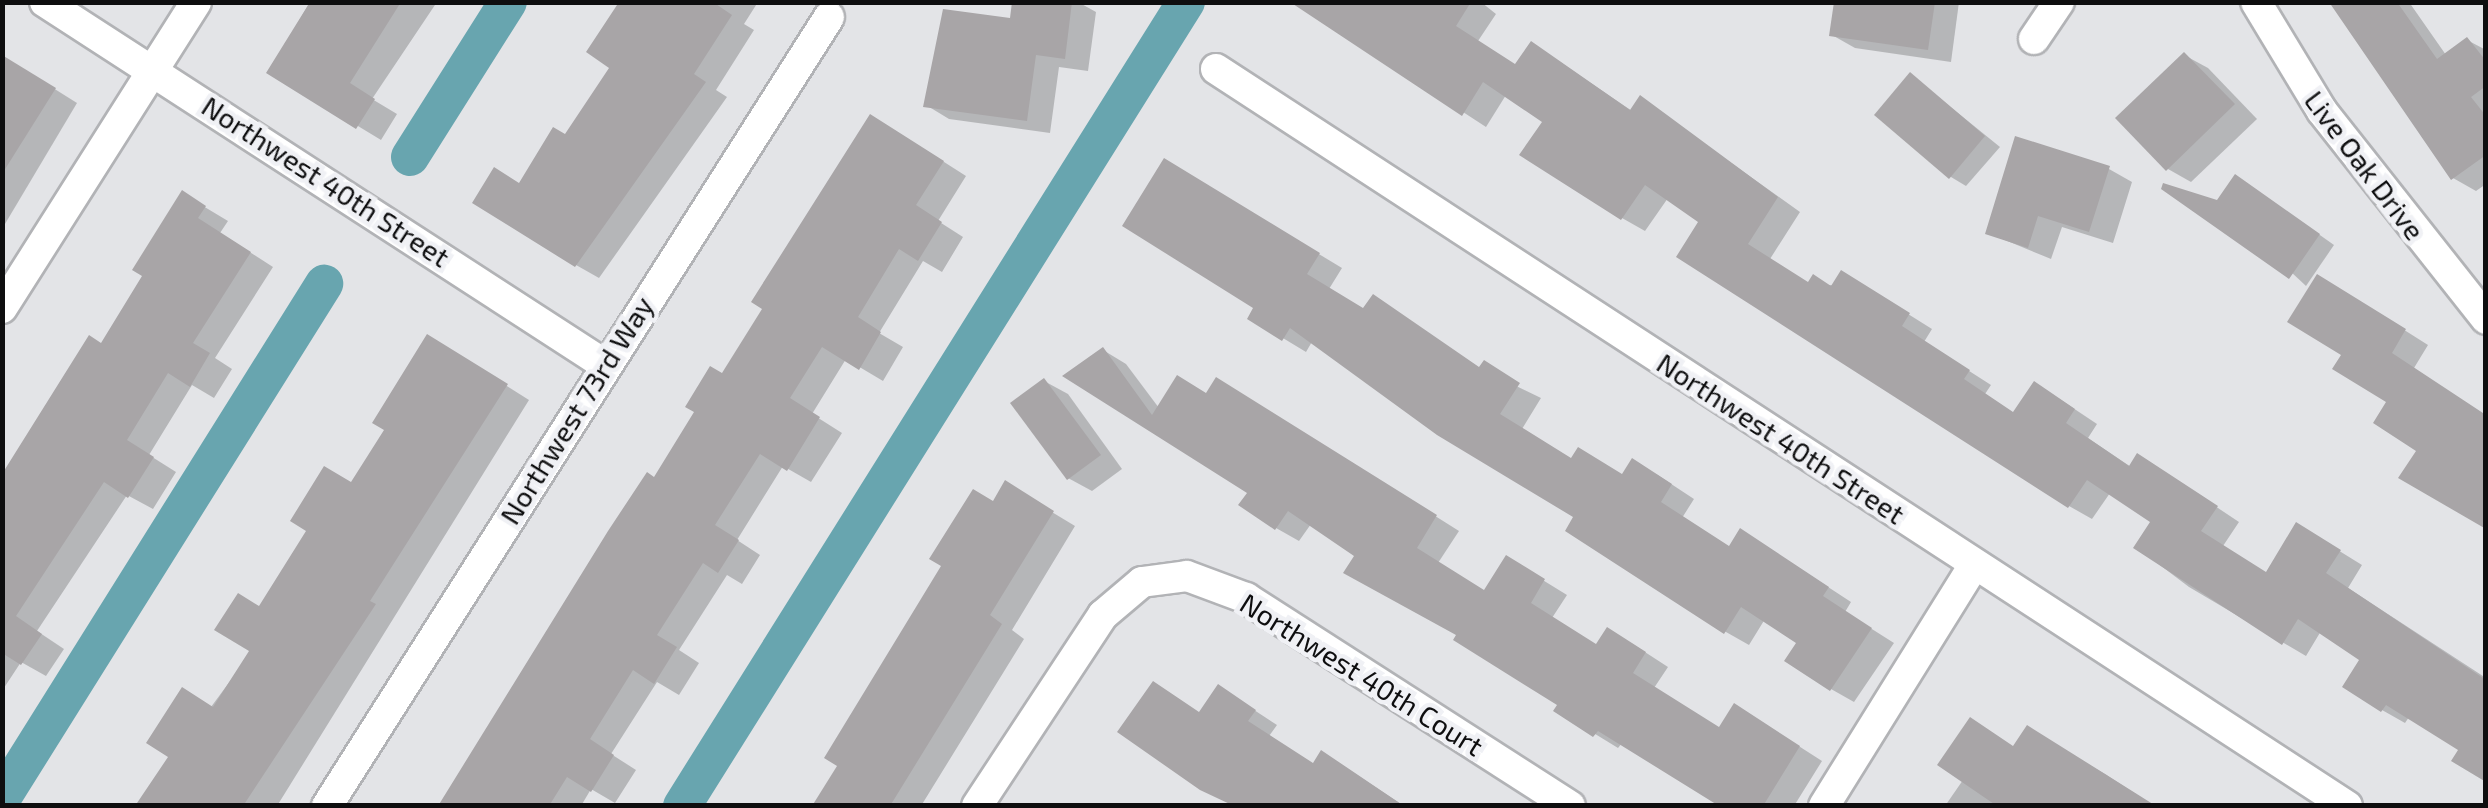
<!DOCTYPE html>
<style>
body{margin:0}
#map{position:relative;width:2488px;height:808px;overflow:hidden;background:#e3e4e7;font-family:"Exo 2",sans-serif}
div>[style]{position:absolute}
[style*='--x']{left:calc(var(--x)*1px);top:calc(var(--y)*1px);width:calc(var(--w)*1px);rotate:calc(var(--a)*1deg)}
.shadow>*{inset:0;background:#0003}
.canal>*{height:38px;margin:-19px;padding:0 19px;transform-origin:19px;border-radius:19px;background:#68a5af}
.building>*{inset:0;background:#a8a5a7}
.roads{filter:drop-shadow(2px 0 #b2b3b6) drop-shadow(-2px 0 #b2b3b6) drop-shadow(0 2px #b2b3b6) drop-shadow(0 -2px #b2b3b6)}
.minor>*{height:30px;margin:-15px;padding:0 15px;transform-origin:15px;border-radius:15px;background:#fff}
span{translate:-50% -50%;white-space:nowrap;text-align:center;line-height:1.15;-webkit-text-stroke:9px #f0f1f5;paint-order:stroke}
.street-label{font-size:28px;color:#0e0e0f}
.frame{position:absolute;inset:0;border:5px solid #0e0e0f;pointer-events:none}
</style>
<div id="map">
<div class="shadow">
<i style="clip-path:polygon(310px 2px,437px 2px,372px 99px,397px 114px,381px 140px,269px 72px)"></i>
<i style="clip-path:polygon(622px 2px,758px 2px,744px 24px,754px 30px,716px 90px,727px 97px,599px 278px,576px 265px,520px 186px,566px 137px,613px 67px)"></i>
<i style="clip-path:polygon(1015px 2px,1078px 2px,1096px 12px,1088px 71px,1059px 67px,1050px 133px,949px 119px,926px 105px,1012px 21px)"></i>
<i style="clip-path:polygon(1294px 2px,1481px 2px,1496px 14px,1478px 41px,1516px 67px,1554px 58px,1632px 111px,1640px 98px,1800px 212px,1770px 259px,1809px 284px,1865px 287px,1932px 329px,1924px 342px,1991px 385px,1985px 394px,2015px 414px,2058px 398px,2097px 424px,2088px 438px,2131px 467px,2161px 470px,2239px 522px,2223px 546px,2267px 574px,2320px 539px,2362px 565px,2348px 588px,2486px 678px,2486px 779px,2461px 750px,2409px 717px,2405px 723px,2382px 710px,2363px 659px,2321px 631px,2306px 656px,2189px 587px,2136px 547px,2153px 522px,2110px 493px,2092px 519px,2069px 506px,1668px 198px,1645px 231px,1622px 218px,1545px 122px,1506px 95px,1486px 127px)"></i>
<i style="clip-path:polygon(1837px 2px,1959px 2px,1951px 62px,1855px 48px,1832px 35px)"></i>
<i style="clip-path:polygon(2332px 2px,2409px 2px,2446px 55px,2467px 40px,2486px 50px,2486px 184px,2476px 191px,2453px 178px)"></i>
<i style="clip-path:polygon(2184px 55px,2208px 68px,2257px 119px,2191px 182px,2168px 169px)"></i>
<i style="clip-path:polygon(2px 56px,77px 103px,2px 229px)"></i>
<i style="clip-path:polygon(1911px 75px,2000px 147px,1966px 186px,1951px 177px)"></i>
<i style="clip-path:polygon(894px 130px,966px 176px,938px 221px,963px 237px,942px 272px,923px 261px,879px 333px,903px 347px,883px 381px,846px 359px,812px 414px,842px 433px,811px 482px,783px 466px,737px 540px,760px 555px,742px 584px,727px 575px,679px 650px,699px 663px,679px 695px,657px 682px,611px 754px,636px 770px,615px 803px,591px 789px,581px 806px,440px 806px,722px 376px)"></i>
<i style="clip-path:polygon(2109px 169px,2132px 182px,2113px 243px,2062px 227px,2051px 259px,1988px 233px)"></i>
<i style="clip-path:polygon(1188px 175px,1342px 268px,1329px 289px,1364px 311px,1374px 297px,1481px 369px,1541px 398px,1522px 429px,1572px 461px,1623px 476px,1656px 474px,1694px 499px,1682px 518px,1731px 548px,1764px 545px,1851px 602px,1845px 612px,1894px 643px,1854px 702px,1831px 689px,1800px 643px,1765px 619px,1749px 645px,1726px 632px,1568px 530px,1577px 517px,1313px 340px,1306px 352px,1250px 318px,1257px 307px)"></i>
<i style="clip-path:polygon(2252px 187px,2334px 245px,2306px 286px,2218px 203px)"></i>
<i style="clip-path:polygon(183px 194px,228px 221px,220px 233px,273px 267px,215px 358px,232px 369px,214px 398px,192px 385px,149px 455px,176px 472px,153px 509px,127px 495px,37px 631px,64px 649px,46px 676px,21px 662px,2px 691px,2px 478px,102px 346px,145px 276px)"></i>
<i style="clip-path:polygon(2341px 290px,2428px 345px,2414px 368px,2419px 450px,2390px 401px,2344px 355px)"></i>
<i style="clip-path:polygon(1103px 350px,1126px 364px,1159px 408px,1240px 393px,1459px 531px,1438px 563px,1486px 592px,1507px 558px,1567px 595px,1552px 618px,1597px 647px,1631px 643px,1668px 667px,1654px 688px,1720px 730px,1758px 720px,1822px 761px,1794px 806px,1723px 806px,1622px 743px,1618px 748px,1556px 710px,1560px 704px,1311px 524px,1299px 541px,1276px 528px,1250px 492px,1066px 376px)"></i>
<i style="clip-path:polygon(451px 351px,529px 400px,277px 806px,138px 806px,253px 650px,261px 609px)"></i>
<i style="clip-path:polygon(1044px 381px,1068px 394px,1122px 469px,1092px 491px,1068px 478px)"></i>
<i style="clip-path:polygon(1027px 497px,1075px 526px,1012px 630px,1024px 639px,921px 806px,815px 806px,994px 504px)"></i>
<i style="clip-path:polygon(1219px 687px,1277px 725px,1269px 736px,1314px 765px,1345px 767px,1404px 806px,1238px 806px,1201px 714px)"></i>
<i style="clip-path:polygon(2027px 729px,2105px 774px,2154px 806px,1945px 806px,1963px 780px,2015px 748px)"></i>
</div>
<div class="canal">
<i style="--x:410;--y:157;--w:183;--a:-57.7"></i>
<i style="--x:2;--y:798;--w:607;--a:-57.93"></i>
<i style="--x:682;--y:806;--w:949;--a:-57.92"></i>
</div>
<div class="building">
<i style="clip-path:polygon(310px 2px,401px 2px,350px 83px,375px 99px,356px 129px,266px 73px)"></i>
<i style="clip-path:polygon(619px 2px,713px 2px,732px 15px,694px 74px,706px 82px,575px 267px,472px 203px,494px 167px,519px 183px,553px 127px,565px 134px,609px 68px,586px 52px)"></i>
<i style="clip-path:polygon(1012px 2px,1072px 2px,1065px 59px,1036px 55px,1027px 121px,923px 107px,943px 9px,1010px 18px)"></i>
<i style="clip-path:polygon(1290px 2px,1471px 2px,1456px 26px,1515px 64px,1531px 41px,1630px 110px,1640px 95px,1778px 197px,1748px 244px,1808px 282px,1813px 274px,1831px 286px,1841px 270px,1910px 313px,1902px 326px,1970px 370px,1964px 379px,2013px 412px,2034px 381px,2075px 409px,2066px 423px,2129px 466px,2137px 453px,2218px 506px,2201px 531px,2266px 572px,2296px 522px,2341px 550px,2326px 573px,2486px 680px,2486px 782px,2451px 761px,2458px 750px,2386px 705px,2381px 712px,2342px 687px,2359px 660px,2298px 619px,2282px 645px,2133px 548px,2150px 522px,2087px 480px,2068px 508px,1676px 257px,1698px 222px,1645px 185px,1621px 220px,1519px 155px,1542px 122px,1483px 82px,1462px 116px)"></i>
<i style="clip-path:polygon(1834px 2px,1935px 2px,1928px 50px,1829px 36px)"></i>
<i style="clip-path:polygon(2329px 2px,2397px 2px,2437px 59px,2467px 37px,2486px 61px,2486px 86px,2471px 97px,2486px 116px,2486px 155px,2451px 180px)"></i>
<i style="clip-path:polygon(2184px 52px,2235px 104px,2166px 171px,2115px 118px)"></i>
<i style="clip-path:polygon(2px 55px,56px 88px,2px 174px)"></i>
<i style="clip-path:polygon(1910px 72px,1985px 136px,1949px 179px,1874px 115px)"></i>
<i style="clip-path:polygon(870px 114px,944px 161px,916px 205px,942px 222px,918px 261px,899px 249px,858px 317px,881px 332px,859px 370px,822px 347px,790px 398px,820px 417px,787px 471px,760px 454px,715px 525px,739px 540px,718px 573px,703px 563px,657px 635px,677px 647px,654px 684px,633px 670px,590px 739px,614px 755px,591px 792px,567px 777px,549px 806px,438px 806px,608px 531px,647px 472px,654px 477px,694px 412px,685px 407px,710px 366px,722px 373px,762px 309px,751px 302px)"></i>
<i style="clip-path:polygon(2015px 136px,2110px 166px,2089px 232px,2038px 216px,2028px 248px,1985px 234px)"></i>
<i style="clip-path:polygon(1164px 158px,1320px 253px,1307px 274px,1363px 308px,1373px 294px,1479px 367px,1484px 360px,1520px 383px,1500px 414px,1571px 458px,1578px 447px,1622px 474px,1632px 458px,1672px 484px,1661px 502px,1729px 546px,1740px 528px,1829px 587px,1823px 596px,1872px 628px,1830px 691px,1784px 661px,1796px 643px,1741px 607px,1724px 634px,1565px 531px,1573px 517px,1437px 435px,1290px 328px,1282px 341px,1247px 319px,1253px 308px,1122px 226px)"></i>
<i style="clip-path:polygon(2235px 174px,2320px 234px,2289px 279px,2161px 189px,2163px 183px,2217px 200px)"></i>
<i style="clip-path:polygon(182px 190px,206px 206px,198px 218px,251px 252px,193px 343px,210px 353px,190px 387px,168px 373px,127px 440px,154px 457px,128px 498px,104px 482px,16px 616px,42px 634px,21px 665px,2px 653px,2px 474px,89px 335px,101px 343px,142px 276px,132px 270px)"></i>
<i style="clip-path:polygon(2317px 274px,2406px 329px,2392px 353px,2486px 415px,2486px 529px,2398px 478px,2416px 451px,2373px 423px,2386px 402px,2332px 369px,2341px 355px,2287px 322px)"></i>
<i style="clip-path:polygon(427px 334px,508px 384px,370px 601px,376px 604px,243px 806px,135px 806px,168px 757px,146px 743px,182px 687px,213px 707px,249px 651px,214px 630px,238px 593px,259px 606px,306px 531px,290px 521px,324px 466px,351px 482px,384px 430px,372px 423px)"></i>
<i style="clip-path:polygon(1103px 347px,1152px 415px,1177px 375px,1206px 393px,1216px 377px,1437px 515px,1417px 548px,1484px 590px,1506px 555px,1545px 579px,1531px 603px,1596px 644px,1607px 627px,1646px 652px,1633px 673px,1719px 727px,1734px 703px,1800px 746px,1763px 806px,1719px 806px,1598px 731px,1593px 737px,1553px 711px,1557px 705px,1453px 640px,1456px 635px,1343px 573px,1354px 556px,1288px 511px,1275px 530px,1238px 505px,1247px 493px,1062px 376px)"></i>
<i style="clip-path:polygon(1044px 378px,1101px 455px,1067px 480px,1010px 403px)"></i>
<i style="clip-path:polygon(1005px 480px,1054px 511px,990px 615px,1002px 624px,890px 806px,812px 806px,837px 766px,824px 758px,941px 566px,929px 559px,973px 489px,993px 501px)"></i>
<i style="clip-path:polygon(1153px 681px,1199px 712px,1218px 684px,1256px 710px,1248px 721px,1313px 763px,1321px 750px,1404px 806px,1234px 806px,1200px 790px,1117px 732px)"></i>
<i style="clip-path:polygon(1970px 717px,2013px 746px,2027px 725px,2156px 806px,1997px 806px,1937px 765px)"></i>
</div>
<div class="roads">
<div class="minor">
<i style="--x:45;--y:2;--w:666;--a:32.93"></i>
<i style="--x:2256;--y:2;--w:127;--a:58.8"></i>
<i style="--x:2322;--y:111;--w:265;--a:51.7"></i>
<i style="--x:2034;--y:39;--w:45;--a:-56"></i>
<i style="--x:1216;--y:69;--w:1350;--a:33.09"></i>
<i style="--x:2;--y:308;--w:362;--a:-57.6"></i>
<i style="--x:327;--y:806;--w:935;--a:-57.53"></i>
<i style="--x:977;--y:806;--w:229;--a:-56.6"></i>
<i style="--x:1103;--y:615;--w:51;--a:-40.2"></i>
<i style="--x:1142;--y:582;--w:45;--a:-7.6"></i>
<i style="--x:1187;--y:576;--w:63;--a:20.4"></i>
<i style="--x:1246;--y:598;--w:385;--a:32.7"></i>
<i style="--x:1824;--y:806;--w:284;--a:-58.1"></i>
</div>
</div>
<div class="street-label">
<span style="left:2365px;top:165px;rotate:53deg">Live Oak Drive</span>
<span style="left:326px;top:181px;rotate:33deg">Northwest 40th Street</span>
<span style="left:576px;top:410px;rotate:-58deg">Northwest 73rd Way</span>
<span style="left:1781px;top:438px;rotate:33deg">Northwest 40th Street</span>
<span style="left:1362px;top:674px;rotate:32deg">Northwest 40th Court</span>
</div>
<div class="frame"></div>
</div>
